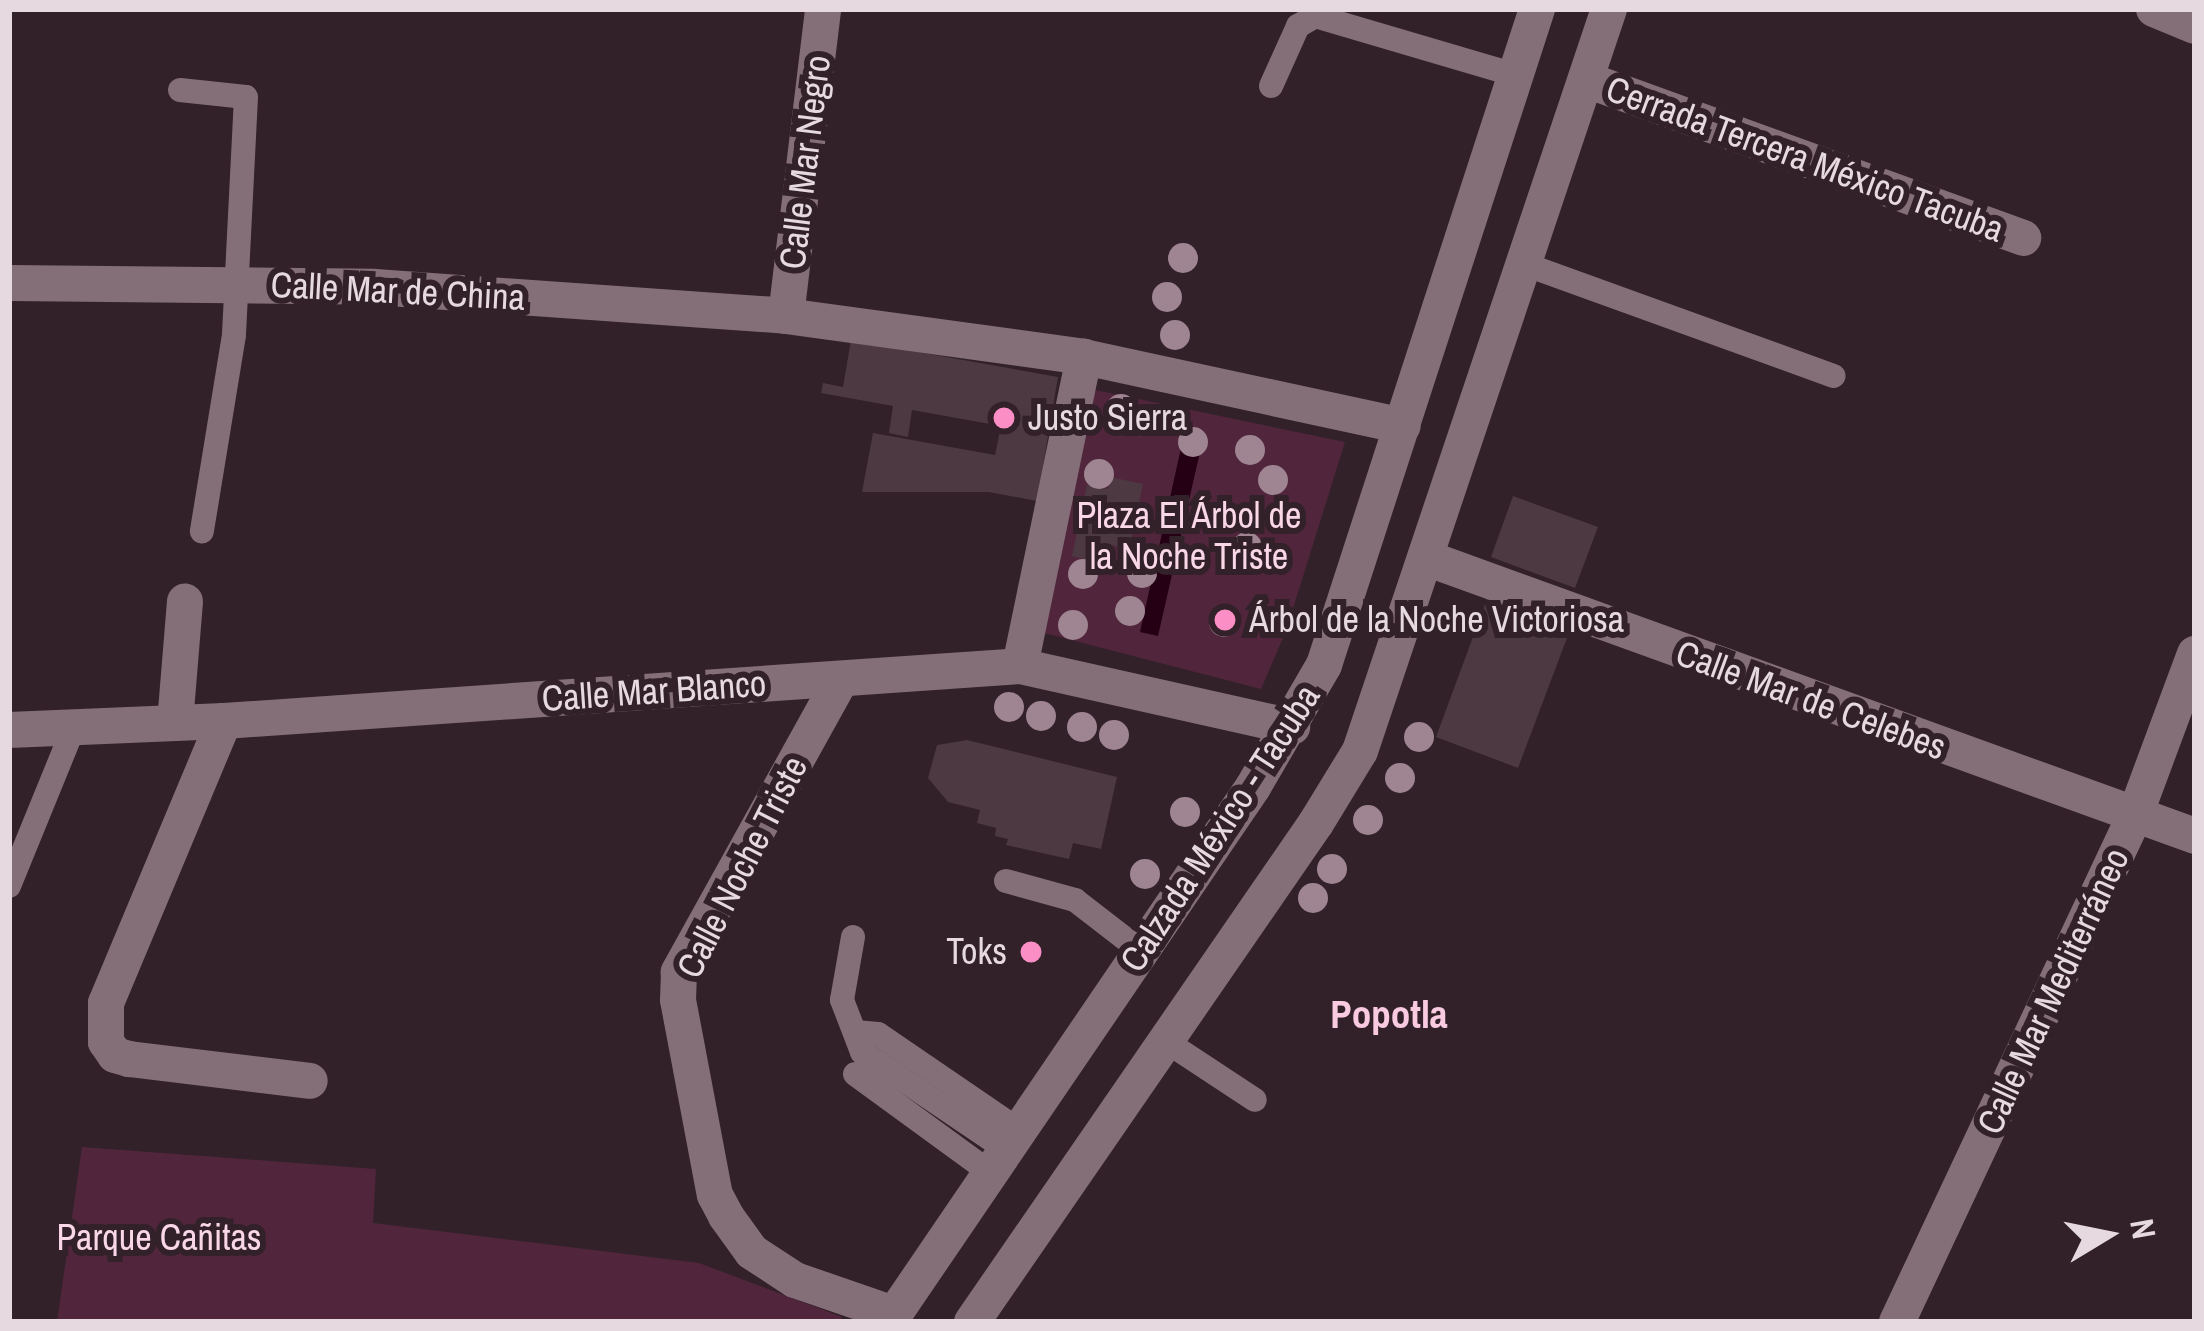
<!DOCTYPE html>
<meta charset="utf-8">
<style>
body{margin:0}
#map{position:relative;width:2204px;height:1331px;overflow:hidden;background:#322129;font-family:"Archivo Narrow",sans-serif}
div>[style]{position:absolute}
[style*='--x']{left:calc(var(--x)*1px);top:calc(var(--y)*1px);width:calc(var(--w)*1px);rotate:calc(var(--a)*1deg)}
.green>*{inset:0;background:#51263d}
.water>*{inset:0;background:#250015}
.building>*{inset:0;background:#4c3942}
.service>*{height:24px;margin:-12px;padding:0 12px;transform-origin:12px;border-radius:12px;background:#846f78}
.minor>*{height:36px;margin:-18px;padding:0 18px;transform-origin:18px;border-radius:18px;background:#846f78}
.secondary>*{height:36px;margin:-18px;padding:0 18px;transform-origin:18px;border-radius:18px;background:#846f78}
.trees>*{width:30px;height:30px;margin:-15px;border-radius:50%;background:#9f8591}
.dots>*{width:33px;height:33px;translate:-50% -50%;box-sizing:border-box;border:6px solid #322129;border-radius:50%}
span{translate:-50% -50%;white-space:nowrap;text-align:center;line-height:1.15;-webkit-text-stroke:12px #322129;paint-order:stroke}
.street-label{font-size:36px;color:#e6d9df}
.poi-label{font-size:36px;color:#e6d9df}
.left{translate:0 -50%;text-align:left}
.right{translate:-100% -50%;text-align:right}
.park-label{font-size:36px;color:#f9d7e6}
.neighbourhood-label{font-size:39px;color:#f9cae0;font-weight:700}
.frame{position:absolute;inset:0;border:12px solid #e6d9df;pointer-events:none}
.north{position:absolute;left:2048px;top:1175px;width:120px;height:120px;-webkit-text-stroke:9px #322129;paint-order:stroke;rotate:80deg;font-size:33px;font-weight:700;line-height:48px;text-align:center;color:#e6d9df}
.north::after{content:'';display:block;margin:auto;width:42px;height:54px;background:#e6d9df;clip-path:polygon(50% 0,100% 100%,50% 72%,0 100%)}
</style>
<div id="map">
<div class="green">
<i style="clip-path:polygon(1095px 390px,1345px 442px,1286px 631px,1261px 689px,1044px 633px)"></i>
<i style="clip-path:polygon(82px 1147px,376px 1169px,373px 1223px,699px 1263px,842px 1317px,839px 1322px,57px 1322px)"></i>
</div>
<div class="water">
<i style="clip-path:polygon(1181px 448px,1200px 452px,1158px 636px,1140px 632px)"></i>
</div>
<div class="building">
<i style="clip-path:polygon(851px 340px,1058px 377px,1037px 501px,989px 492px,862px 492px,873px 433px,995px 455px,1001px 426px,912px 410px,908px 437px,889px 433px,893px 406px,821px 393px,823px 383px,843px 387px)"></i>
<i style="clip-path:polygon(1110px 477px,1143px 484px,1129px 549px,1103px 543px,1099px 563px,1072px 556px,1087px 485px,1108px 489px)"></i>
<i style="clip-path:polygon(1513px 496px,1598px 527px,1575px 588px,1491px 557px)"></i>
<i style="clip-path:polygon(1487px 599px,1570px 630px,1518px 768px,1436px 737px)"></i>
<i style="clip-path:polygon(967px 740px,1117px 777px,1101px 849px,1073px 843px,1069px 859px,1006px 845px,1008px 839px,995px 836px,996px 828px,977px 823px,980px 810px,948px 802px,928px 778px,937px 745px)"></i>
</div>
<div class="service">
<i style="--x:1271;--y:86;--w:66;--a:-65.8"></i>
<i style="--x:1298;--y:26;--w:20;--a:-30"></i>
<i style="--x:1315;--y:16;--w:209;--a:16.4"></i>
<i style="--x:180;--y:90;--w:66;--a:6.1"></i>
<i style="--x:246;--y:97;--w:238;--a:92.9"></i>
<i style="--x:234;--y:335;--w:199;--a:99.3"></i>
<i style="--x:1527;--y:265;--w:326;--a:19.9"></i>
<i style="--x:1006;--y:881;--w:72;--a:15.4"></i>
<i style="--x:1075;--y:900;--w:83;--a:37.7"></i>
<i style="--x:9;--y:886;--w:172;--a:-67.8"></i>
<i style="--x:853;--y:937;--w:64;--a:99.9"></i>
<i style="--x:842;--y:1000;--w:56;--a:69"></i>
<i style="--x:862;--y:1052;--w:175;--a:34.1"></i>
<i style="--x:855;--y:1032;--w:23;--a:5"></i>
<i style="--x:878;--y:1034;--w:172;--a:34.3"></i>
<i style="--x:1167;--y:1042;--w:105;--a:33.4"></i>
<i style="--x:855;--y:1074;--w:168;--a:36.1"></i>
</div>
<div class="minor">
<i style="--x:1587;--y:80;--w:464;--a:19.9"></i>
<i style="--x:9;--y:283;--w:366;--a:0.6"></i>
<i style="--x:375;--y:287;--w:412;--a:4"></i>
<i style="--x:786;--y:316;--w:301;--a:7.8"></i>
<i style="--x:1084;--y:357;--w:326;--a:12.2"></i>
<i style="--x:786;--y:316;--w:309;--a:-83.1"></i>
<i style="--x:1429;--y:559;--w:815;--a:19.88"></i>
<i style="--x:1020;--y:666;--w:316;--a:-78.3"></i>
<i style="--x:840;--y:681;--w:333;--a:119"></i>
<i style="--x:679;--y:972;--w:28;--a:92"></i>
<i style="--x:678;--y:1000;--w:198;--a:79.3"></i>
<i style="--x:715;--y:1195;--w:24;--a:62"></i>
<i style="--x:726;--y:1216;--w:44;--a:54.2"></i>
<i style="--x:752;--y:1252;--w:51;--a:33.1"></i>
<i style="--x:795;--y:1280;--w:105;--a:19"></i>
<i style="--x:224;--y:721;--w:306;--a:112.7"></i>
<i style="--x:106;--y:1003;--w:39;--a:90"></i>
<i style="--x:106;--y:1042;--w:16;--a:55"></i>
<i style="--x:115;--y:1055;--w:15;--a:16"></i>
<i style="--x:129;--y:1059;--w:182;--a:6.9"></i>
<i style="--x:175;--y:723;--w:122;--a:-85.3"></i>
<i style="--x:9;--y:730;--w:215;--a:-2.4"></i>
<i style="--x:224;--y:721;--w:798;--a:-3.95"></i>
<i style="--x:1020;--y:666;--w:279;--a:12.6"></i>
<i style="--x:1897;--y:1322;--w:560;--a:-64.85"></i>
<i style="--x:2135;--y:815;--w:172;--a:-69.6"></i>
</div>
<div class="secondary">
<i style="--x:2154;--y:9;--w:44;--a:22.5"></i>
<i style="--x:889;--y:1322;--w:647;--a:-55.77"></i>
<i style="--x:1253;--y:787;--w:141;--a:-59.8"></i>
<i style="--x:1324;--y:665;--w:690;--a:-72.01"></i>
<i style="--x:972;--y:1322;--w:606;--a:-55.42"></i>
<i style="--x:1316;--y:823;--w:84;--a:-58.6"></i>
<i style="--x:1360;--y:751;--w:783;--a:-71.45"></i>
</div>
<div class="trees">
<i style="left:1183px;top:258px"></i>
<i style="left:1167px;top:297px"></i>
<i style="left:1175px;top:335px"></i>
<i style="left:1121px;top:409px"></i>
<i style="left:1166px;top:420px"></i>
<i style="left:1193px;top:442px"></i>
<i style="left:1250px;top:450px"></i>
<i style="left:1099px;top:474px"></i>
<i style="left:1273px;top:480px"></i>
<i style="left:1247px;top:547px"></i>
<i style="left:1142px;top:573px"></i>
<i style="left:1083px;top:574px"></i>
<i style="left:1130px;top:611px"></i>
<i style="left:1224px;top:622px"></i>
<i style="left:1073px;top:625px"></i>
<i style="left:1009px;top:707px"></i>
<i style="left:1041px;top:716px"></i>
<i style="left:1082px;top:727px"></i>
<i style="left:1114px;top:735px"></i>
<i style="left:1419px;top:737px"></i>
<i style="left:1400px;top:778px"></i>
<i style="left:1185px;top:812px"></i>
<i style="left:1368px;top:820px"></i>
<i style="left:1332px;top:869px"></i>
<i style="left:1145px;top:874px"></i>
<i style="left:1313px;top:898px"></i>
</div>
<div class="dots">
<i style="left:1004px;top:418px;background:#fb8fc5"></i>
<i style="left:1225px;top:620px;background:#fb8fc5"></i>
<i style="left:1031px;top:952px;background:#fb8fc5"></i>
</div>
<div class="street-label">
<span style="left:1805px;top:159px;rotate:20deg">Cerrada Tercera México Tacuba</span>
<span style="left:805px;top:162px;rotate:-83deg">Calle Mar Negro</span>
<span style="left:398px;top:291px;rotate:3deg">Calle Mar de China</span>
<span style="left:654px;top:691px;rotate:-4deg">Calle Mar Blanco</span>
<span style="left:1811px;top:700px;rotate:20deg">Calle Mar de Celebes</span>
<span style="left:1220px;top:828px;rotate:-57deg">Calzada México - Tacuba</span>
<span style="left:742px;top:867px;rotate:-63deg">Calle Noche Triste</span>
<span style="left:2053px;top:991px;rotate:-65deg">Calle Mar Mediterráneo</span>
</div>
<div class="poi-label">
<span class="left" style="left:1028px;top:418px">Justo Sierra</span>
<span class="left" style="left:1249px;top:620px">Árbol de la Noche Victoriosa</span>
<span class="right" style="left:1007px;top:952px">Toks</span>
</div>
<div class="park-label">
<span style="left:1189px;top:536px">Plaza El Árbol de<br>la Noche Triste</span>
<span style="left:159px;top:1238px">Parque Cañitas</span>
</div>
<div class="neighbourhood-label">
<span style="left:1389px;top:1014px">Popotla</span>
</div>
<div class="frame"></div>
<div class="north">N</div>
</div>
